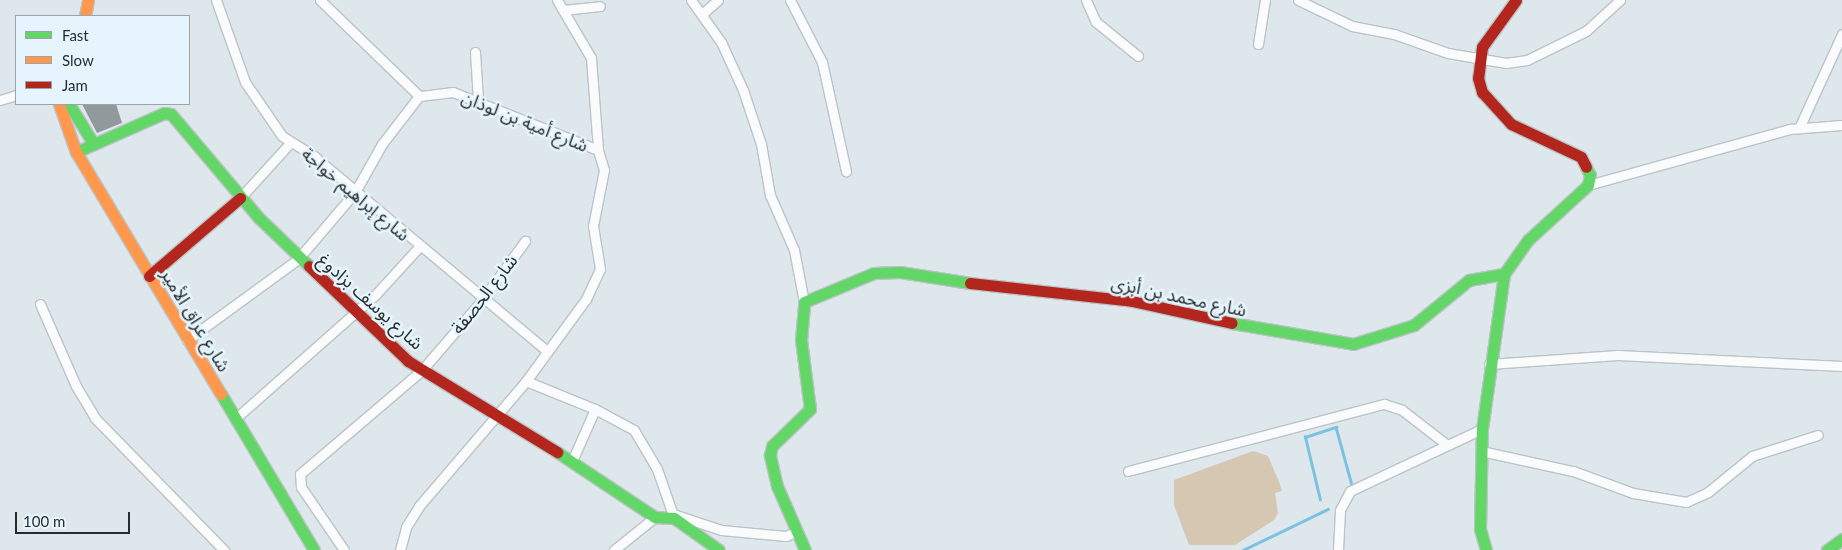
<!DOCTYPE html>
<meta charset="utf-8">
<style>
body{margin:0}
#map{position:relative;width:1842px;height:550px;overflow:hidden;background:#dee7eb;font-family:Lato,"Noto Sans Arabic",sans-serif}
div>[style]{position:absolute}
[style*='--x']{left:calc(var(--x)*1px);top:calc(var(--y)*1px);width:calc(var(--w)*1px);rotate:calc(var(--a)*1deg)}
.green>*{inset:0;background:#d6c7b2}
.stream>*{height:2.5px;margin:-1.25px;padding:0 1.25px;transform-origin:1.25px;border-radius:1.25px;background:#7cc2e0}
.building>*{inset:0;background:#92999c}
.roads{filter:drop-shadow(1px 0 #bcc3c6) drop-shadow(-1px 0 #bcc3c6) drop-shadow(0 1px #bcc3c6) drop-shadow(0 -1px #bcc3c6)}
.street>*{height:9px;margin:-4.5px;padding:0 4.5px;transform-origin:4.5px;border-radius:4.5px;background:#fafbfc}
.fast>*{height:11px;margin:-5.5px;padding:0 5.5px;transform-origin:5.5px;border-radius:5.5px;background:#63d668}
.slow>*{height:11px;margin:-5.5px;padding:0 5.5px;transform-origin:5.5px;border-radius:5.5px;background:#ff974d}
.jam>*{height:11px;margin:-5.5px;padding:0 5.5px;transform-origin:5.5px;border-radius:5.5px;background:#b3261e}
span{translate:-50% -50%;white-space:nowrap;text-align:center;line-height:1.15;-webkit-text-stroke:5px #e6f5fd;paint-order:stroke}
.street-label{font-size:18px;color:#272d2f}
.legend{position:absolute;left:15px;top:15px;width:175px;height:90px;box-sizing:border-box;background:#e6f5fd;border:1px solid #9aa5ab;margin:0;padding:6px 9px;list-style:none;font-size:15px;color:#272d2f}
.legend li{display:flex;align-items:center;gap:10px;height:25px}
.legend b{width:25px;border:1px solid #9aa5ab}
.scale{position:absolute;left:15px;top:512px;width:115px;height:22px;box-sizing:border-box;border:2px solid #272d2f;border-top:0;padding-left:6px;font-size:15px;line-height:18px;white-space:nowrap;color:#272d2f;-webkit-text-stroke:4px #e6f5fd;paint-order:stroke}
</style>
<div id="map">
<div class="green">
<i style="clip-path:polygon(1253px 451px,1268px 456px,1279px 482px,1282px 491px,1275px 493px,1278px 513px,1274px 520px,1235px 545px,1189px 545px,1174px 505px,1174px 480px)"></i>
</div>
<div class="stream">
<i style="--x:1320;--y:500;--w:65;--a:-103.4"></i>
<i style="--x:1305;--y:437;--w:33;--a:-18"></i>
<i style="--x:1336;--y:427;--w:60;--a:74.6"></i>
<i style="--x:1243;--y:550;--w:94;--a:-25.8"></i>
</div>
<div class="building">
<i style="clip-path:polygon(82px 104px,116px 104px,122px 123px,97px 133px)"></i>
</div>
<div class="roads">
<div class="street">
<i style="--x:216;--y:0;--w:87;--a:70.5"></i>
<i style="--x:245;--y:82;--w:65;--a:55.6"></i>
<i style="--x:282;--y:136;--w:39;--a:32"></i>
<i style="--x:315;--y:157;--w:302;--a:39.9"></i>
<i style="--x:320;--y:0;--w:138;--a:44.1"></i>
<i style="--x:557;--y:0;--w:67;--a:59.6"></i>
<i style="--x:591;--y:58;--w:92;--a:85.6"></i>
<i style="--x:691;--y:0;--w:52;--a:54.5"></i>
<i style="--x:721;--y:42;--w:53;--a:65.4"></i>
<i style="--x:743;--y:90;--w:57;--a:71.6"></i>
<i style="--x:761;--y:144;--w:52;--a:80"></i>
<i style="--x:770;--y:195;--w:60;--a:66.4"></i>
<i style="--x:794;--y:250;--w:53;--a:79.1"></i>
<i style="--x:790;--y:0;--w:70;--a:62.7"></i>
<i style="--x:822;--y:62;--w:112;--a:77.6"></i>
<i style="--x:1086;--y:0;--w:24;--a:66"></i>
<i style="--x:1096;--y:22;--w:54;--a:39"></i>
<i style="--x:1298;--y:0;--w:60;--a:25.7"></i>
<i style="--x:1352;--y:26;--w:43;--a:10.8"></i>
<i style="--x:1394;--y:34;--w:57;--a:19.4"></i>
<i style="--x:1448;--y:53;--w:59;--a:9.8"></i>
<i style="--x:1506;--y:63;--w:21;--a:-8"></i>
<i style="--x:1527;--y:60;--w:66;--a:-26.2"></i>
<i style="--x:1586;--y:31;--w:46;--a:-42.4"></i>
<i style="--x:563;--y:10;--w:37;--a:-6"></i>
<i style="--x:702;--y:14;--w:21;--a:-41"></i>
<i style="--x:1258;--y:44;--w:45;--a:-81"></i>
<i style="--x:475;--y:52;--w:48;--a:86.4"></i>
<i style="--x:0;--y:100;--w:17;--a:-17"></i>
<i style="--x:1799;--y:128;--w:103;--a:-65.4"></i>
<i style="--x:1588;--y:185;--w:210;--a:-15.5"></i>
<i style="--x:1790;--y:129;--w:52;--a:-4.4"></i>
<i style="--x:240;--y:198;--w:76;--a:-47.7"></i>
<i style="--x:40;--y:304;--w:90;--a:66.3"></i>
<i style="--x:76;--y:386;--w:37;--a:59"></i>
<i style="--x:95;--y:418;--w:185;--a:45.7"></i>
<i style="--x:187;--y:340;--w:137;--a:-36.1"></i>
<i style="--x:298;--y:259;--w:88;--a:-49.6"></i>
<i style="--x:355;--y:192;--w:55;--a:-60.6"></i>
<i style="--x:382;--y:144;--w:61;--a:-52.4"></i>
<i style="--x:1489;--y:364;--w:129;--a:-4"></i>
<i style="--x:1618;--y:355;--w:224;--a:2.8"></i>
<i style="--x:526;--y:381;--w:74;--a:22.1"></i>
<i style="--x:595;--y:409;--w:44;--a:28.3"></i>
<i style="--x:634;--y:430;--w:45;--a:59.5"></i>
<i style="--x:657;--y:469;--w:52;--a:70.9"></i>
<i style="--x:236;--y:418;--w:187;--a:-41.5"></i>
<i style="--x:376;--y:294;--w:65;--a:-47.5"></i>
<i style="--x:1481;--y:451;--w:94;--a:12.3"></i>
<i style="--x:1573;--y:471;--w:64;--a:20.1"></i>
<i style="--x:1633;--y:493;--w:54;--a:9.6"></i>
<i style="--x:1686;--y:502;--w:24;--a:-24"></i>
<i style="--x:1708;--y:492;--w:57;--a:-39.3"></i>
<i style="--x:1752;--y:456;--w:69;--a:-17.7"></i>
<i style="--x:572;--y:461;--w:57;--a:-66.1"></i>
<i style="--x:1128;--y:471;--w:265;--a:-14.7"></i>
<i style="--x:1384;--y:404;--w:19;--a:18"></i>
<i style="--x:1402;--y:410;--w:56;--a:37.7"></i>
<i style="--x:673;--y:514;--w:51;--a:18.4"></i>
<i style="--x:721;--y:530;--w:65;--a:5.3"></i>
<i style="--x:786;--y:536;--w:13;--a:-23"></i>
<i style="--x:344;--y:550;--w:76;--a:-124.3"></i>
<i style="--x:301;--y:487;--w:13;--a:-94"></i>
<i style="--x:300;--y:474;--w:160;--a:-40.4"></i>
<i style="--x:422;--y:370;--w:94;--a:-49.3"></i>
<i style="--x:483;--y:299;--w:72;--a:-54.1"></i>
<i style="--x:400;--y:550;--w:24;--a:-75"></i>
<i style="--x:406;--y:527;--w:25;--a:-58"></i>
<i style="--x:419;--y:506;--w:165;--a:-49.4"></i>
<i style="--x:526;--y:381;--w:102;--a:-53.8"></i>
<i style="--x:586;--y:299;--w:33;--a:-65"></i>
<i style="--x:600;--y:269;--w:44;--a:-99.2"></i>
<i style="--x:593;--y:226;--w:57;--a:-78.9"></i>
<i style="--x:604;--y:170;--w:21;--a:-107"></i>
<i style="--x:598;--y:150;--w:156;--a:-158.2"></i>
<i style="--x:453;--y:92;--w:34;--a:173"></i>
<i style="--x:614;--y:550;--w:53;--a:-38.8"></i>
<i style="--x:1338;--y:550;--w:40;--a:-87.1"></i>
<i style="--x:1340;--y:510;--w:21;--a:-62"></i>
<i style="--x:1350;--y:491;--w:146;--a:-25.2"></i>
</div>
<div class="fast">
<i style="--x:69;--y:104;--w:46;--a:58.4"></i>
<i style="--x:76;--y:152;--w:96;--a:-23.9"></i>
<i style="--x:164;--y:113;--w:7;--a:8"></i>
<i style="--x:171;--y:114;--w:136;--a:49.8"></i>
<i style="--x:259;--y:218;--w:69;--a:43.8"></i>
<i style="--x:1232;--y:323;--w:123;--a:9.8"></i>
<i style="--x:1353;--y:344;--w:64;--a:-17.3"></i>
<i style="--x:1414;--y:325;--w:71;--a:-39.3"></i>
<i style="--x:1469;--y:280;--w:36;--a:-10"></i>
<i style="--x:221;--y:394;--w:182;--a:59.2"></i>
<i style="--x:557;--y:452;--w:118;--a:33.6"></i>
<i style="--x:655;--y:517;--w:19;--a:3"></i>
<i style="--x:674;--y:518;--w:55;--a:35.4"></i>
<i style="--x:805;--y:550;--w:70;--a:-113.6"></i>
<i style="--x:777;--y:486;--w:32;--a:-103"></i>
<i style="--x:770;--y:455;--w:9;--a:-77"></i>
<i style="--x:772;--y:446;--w:53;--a:-44.2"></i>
<i style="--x:810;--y:409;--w:70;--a:-97.4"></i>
<i style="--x:801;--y:340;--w:38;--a:-85"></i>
<i style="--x:804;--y:302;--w:76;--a:-22.5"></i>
<i style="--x:874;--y:273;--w:26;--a:-2"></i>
<i style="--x:900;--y:272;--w:71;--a:8.9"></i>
<i style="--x:1486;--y:550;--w:22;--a:-106"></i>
<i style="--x:1480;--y:529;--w:100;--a:-88.9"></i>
<i style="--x:1482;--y:429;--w:157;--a:-81.9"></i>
<i style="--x:1504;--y:274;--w:42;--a:-54.8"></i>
<i style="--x:1528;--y:240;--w:81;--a:-42.5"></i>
<i style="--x:1588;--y:185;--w:10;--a:-79"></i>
<i style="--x:1590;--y:175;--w:9;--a:-117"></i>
<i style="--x:1827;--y:550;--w:19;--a:-36"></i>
</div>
<div class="slow">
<i style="--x:85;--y:16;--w:16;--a:-79"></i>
<i style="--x:59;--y:104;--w:51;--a:70.5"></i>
<i style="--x:76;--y:152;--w:282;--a:59.1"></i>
</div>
<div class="jam">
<i style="--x:1516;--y:0;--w:58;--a:125.9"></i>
<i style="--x:1482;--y:47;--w:31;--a:97"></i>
<i style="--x:1478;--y:78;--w:15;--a:74"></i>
<i style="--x:1482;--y:92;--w:43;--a:47.8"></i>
<i style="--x:1511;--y:124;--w:77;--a:25.2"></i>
<i style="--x:1581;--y:157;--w:11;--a:63"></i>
<i style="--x:309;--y:266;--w:137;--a:43.8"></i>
<i style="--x:408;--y:361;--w:175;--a:31.4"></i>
<i style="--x:149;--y:276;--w:120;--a:-40.6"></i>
<i style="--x:970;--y:283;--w:163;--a:6.3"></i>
<i style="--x:1132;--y:301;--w:102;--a:12.4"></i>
</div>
</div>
<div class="street-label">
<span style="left:525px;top:121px;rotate:22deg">شارع أمية بن لوذان</span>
<span style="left:356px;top:194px;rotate:40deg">شارع إبراهيم خواجة</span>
<span style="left:484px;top:294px;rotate:-52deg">شارع الحصفة</span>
<span style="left:1179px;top:296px;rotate:12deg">شارع محمد بن أبزى</span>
<span style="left:371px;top:301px;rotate:42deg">شارع يوسف بزادوغ</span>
<span style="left:196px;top:320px;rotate:59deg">شارع عراق الأمير</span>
</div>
<ul class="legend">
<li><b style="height:6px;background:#63d668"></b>Fast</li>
<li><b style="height:6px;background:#ff974d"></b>Slow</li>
<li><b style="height:6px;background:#b3261e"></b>Jam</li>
</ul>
<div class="scale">100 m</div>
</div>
